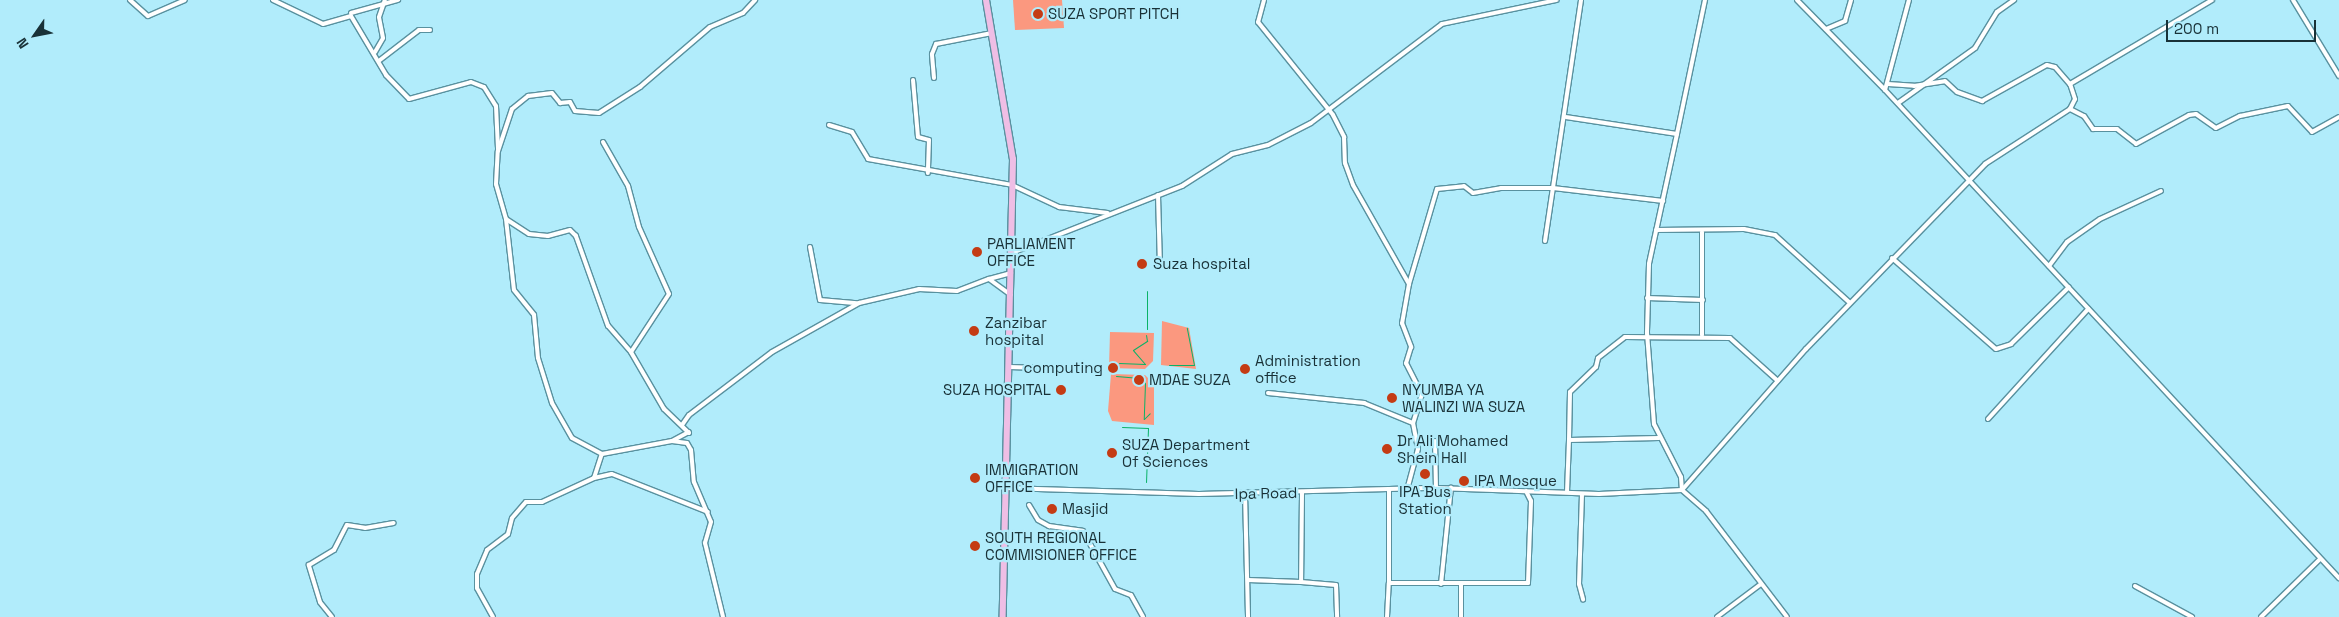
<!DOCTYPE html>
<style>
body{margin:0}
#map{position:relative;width:2339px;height:617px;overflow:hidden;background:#b1ecfb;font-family:"Space Grotesk",sans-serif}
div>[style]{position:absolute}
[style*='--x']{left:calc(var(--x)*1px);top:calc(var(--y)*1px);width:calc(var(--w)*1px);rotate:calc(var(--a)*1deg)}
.green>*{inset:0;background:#fb987f}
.stream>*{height:1px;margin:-0.5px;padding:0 0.5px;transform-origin:0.5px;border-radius:0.5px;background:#0ab267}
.roads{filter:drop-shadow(1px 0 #59919f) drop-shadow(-1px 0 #59919f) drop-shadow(0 1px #59919f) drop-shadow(0 -1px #59919f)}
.minor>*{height:4px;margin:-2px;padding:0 2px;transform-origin:2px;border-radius:2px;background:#fff}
.primary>*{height:6px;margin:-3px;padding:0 3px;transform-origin:3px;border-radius:3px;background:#efbee5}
.dots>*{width:14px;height:14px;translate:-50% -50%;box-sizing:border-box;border:2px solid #b1ecfb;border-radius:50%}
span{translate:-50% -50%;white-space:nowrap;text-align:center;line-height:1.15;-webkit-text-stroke:4.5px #b1ecfb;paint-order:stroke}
.poi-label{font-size:15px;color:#193137}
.left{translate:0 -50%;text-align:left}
.right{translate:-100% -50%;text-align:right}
.street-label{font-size:15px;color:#193137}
.north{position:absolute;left:10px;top:10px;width:50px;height:50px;-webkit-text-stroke:4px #b1ecfb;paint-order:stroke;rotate:237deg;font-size:14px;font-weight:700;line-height:20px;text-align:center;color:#193137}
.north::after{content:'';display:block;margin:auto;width:18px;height:22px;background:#193137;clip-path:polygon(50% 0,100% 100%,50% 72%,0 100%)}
.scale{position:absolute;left:2166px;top:20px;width:150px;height:22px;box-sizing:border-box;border:2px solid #193137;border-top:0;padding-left:6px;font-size:15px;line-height:18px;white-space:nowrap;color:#193137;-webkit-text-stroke:4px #b1ecfb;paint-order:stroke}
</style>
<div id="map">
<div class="green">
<i style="clip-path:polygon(1013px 0,1062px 0,1064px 28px,1015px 30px)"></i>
<i style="clip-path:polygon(1162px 321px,1189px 328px,1196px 369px,1161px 365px)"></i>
<i style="clip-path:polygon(1110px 332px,1154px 333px,1153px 361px,1145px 369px,1109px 368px)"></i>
<i style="clip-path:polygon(1111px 374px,1145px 375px,1154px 384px,1154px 425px,1112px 421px,1108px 411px)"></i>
</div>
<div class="stream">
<i style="--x:1147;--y:291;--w:38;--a:90"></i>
<i style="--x:1119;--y:363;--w:26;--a:2"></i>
<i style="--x:1145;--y:364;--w:18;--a:-131"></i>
<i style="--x:1133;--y:350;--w:17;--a:-33"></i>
<i style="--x:1147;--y:341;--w:6;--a:-99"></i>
<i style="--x:1169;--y:365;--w:25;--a:0"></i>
<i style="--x:1194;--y:365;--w:38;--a:-101"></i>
<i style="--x:1116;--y:376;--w:24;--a:5"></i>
<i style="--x:1140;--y:378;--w:7;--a:45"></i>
<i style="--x:1145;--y:383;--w:36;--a:92"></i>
<i style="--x:1144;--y:419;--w:8;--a:-45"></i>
<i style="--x:1122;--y:427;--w:26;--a:2"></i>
<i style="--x:1148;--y:428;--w:54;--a:92.1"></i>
</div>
<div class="roads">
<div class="minor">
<i style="--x:130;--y:0;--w:24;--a:42"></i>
<i style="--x:148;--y:16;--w:40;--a:-23.4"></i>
<i style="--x:273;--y:0;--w:55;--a:25.6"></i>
<i style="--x:323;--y:24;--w:29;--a:-16"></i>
<i style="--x:351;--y:16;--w:69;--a:59.3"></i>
<i style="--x:386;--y:75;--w:33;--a:46"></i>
<i style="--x:409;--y:99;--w:64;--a:-15.3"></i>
<i style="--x:471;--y:82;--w:14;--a:21"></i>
<i style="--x:484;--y:87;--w:22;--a:58"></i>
<i style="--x:496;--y:106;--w:43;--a:87.3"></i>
<i style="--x:1264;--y:0;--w:23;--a:105"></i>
<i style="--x:1258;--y:22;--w:119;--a:51.1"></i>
<i style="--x:1333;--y:115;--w:25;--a:63"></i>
<i style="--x:1344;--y:137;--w:26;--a:88"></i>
<i style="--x:1345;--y:163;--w:23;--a:70"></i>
<i style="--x:1353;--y:185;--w:114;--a:60.5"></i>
<i style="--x:1409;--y:284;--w:40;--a:100"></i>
<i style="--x:1402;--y:323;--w:26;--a:69"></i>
<i style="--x:1411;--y:347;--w:17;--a:107"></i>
<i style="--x:1406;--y:363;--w:35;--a:63"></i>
<i style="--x:1422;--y:394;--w:30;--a:107"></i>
<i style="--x:1413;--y:423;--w:26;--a:79"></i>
<i style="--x:1418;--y:449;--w:42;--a:105"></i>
<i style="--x:1797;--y:0;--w:126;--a:45.6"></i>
<i style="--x:1885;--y:90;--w:93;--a:-75.1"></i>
<i style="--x:2293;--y:0;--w:89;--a:58.8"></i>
<i style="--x:351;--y:13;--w:49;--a:-15.5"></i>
<i style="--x:1826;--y:29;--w:21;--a:-23"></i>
<i style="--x:1845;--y:21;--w:22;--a:-74"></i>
<i style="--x:375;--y:52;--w:16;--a:-60"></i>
<i style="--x:383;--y:38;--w:21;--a:-101"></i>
<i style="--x:379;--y:17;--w:18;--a:-71"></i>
<i style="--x:380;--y:60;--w:49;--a:-37.6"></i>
<i style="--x:419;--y:30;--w:11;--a:0"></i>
<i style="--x:934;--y:78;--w:24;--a:-95"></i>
<i style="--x:932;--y:54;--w:11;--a:-68"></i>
<i style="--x:936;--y:44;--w:57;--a:-11.1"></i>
<i style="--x:913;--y:80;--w:57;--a:85"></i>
<i style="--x:918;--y:137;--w:11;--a:15"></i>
<i style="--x:929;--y:140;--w:33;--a:92"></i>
<i style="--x:1888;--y:84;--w:26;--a:4"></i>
<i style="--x:1914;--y:86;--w:31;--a:-9"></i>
<i style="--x:1945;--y:81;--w:16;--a:43"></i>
<i style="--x:1957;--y:92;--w:27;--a:20"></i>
<i style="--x:1982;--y:101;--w:74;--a:-29"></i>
<i style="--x:2047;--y:65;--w:8;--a:14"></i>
<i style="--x:2055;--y:67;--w:23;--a:49"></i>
<i style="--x:1885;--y:90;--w:667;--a:47.07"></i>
<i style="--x:1898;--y:103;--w:95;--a:-35.5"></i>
<i style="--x:1975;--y:48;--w:42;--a:-58.6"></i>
<i style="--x:1997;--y:12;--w:21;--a:-35"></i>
<i style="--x:2070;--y:109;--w:16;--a:27"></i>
<i style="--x:2084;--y:116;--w:16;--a:55"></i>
<i style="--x:2093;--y:129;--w:24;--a:0"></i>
<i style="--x:2117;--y:129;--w:24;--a:38"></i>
<i style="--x:2136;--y:144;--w:60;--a:-28.7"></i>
<i style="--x:2189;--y:115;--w:7;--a:-8"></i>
<i style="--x:2196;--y:114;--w:24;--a:35"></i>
<i style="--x:2216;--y:128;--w:27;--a:-27"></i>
<i style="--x:2240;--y:116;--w:49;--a:-11.8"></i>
<i style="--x:2288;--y:106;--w:35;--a:47"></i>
<i style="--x:2312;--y:132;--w:31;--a:-29"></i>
<i style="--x:1566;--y:117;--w:112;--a:8.7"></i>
<i style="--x:1677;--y:134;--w:133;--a:102.2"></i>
<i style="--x:1649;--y:264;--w:69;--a:91.7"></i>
<i style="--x:1647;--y:333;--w:91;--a:85.6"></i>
<i style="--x:1654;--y:424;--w:59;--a:63"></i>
<i style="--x:1681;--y:477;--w:13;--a:86"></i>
<i style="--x:829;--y:125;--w:24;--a:17"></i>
<i style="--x:852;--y:132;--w:31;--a:59"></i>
<i style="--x:868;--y:159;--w:146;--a:10.2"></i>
<i style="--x:1012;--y:185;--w:52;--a:25.1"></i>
<i style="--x:1059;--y:207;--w:49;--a:7"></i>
<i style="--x:1677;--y:134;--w:137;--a:-78.2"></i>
<i style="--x:603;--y:142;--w:51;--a:60.4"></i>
<i style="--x:628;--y:186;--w:42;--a:75"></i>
<i style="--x:639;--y:227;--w:73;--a:65.9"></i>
<i style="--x:669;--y:294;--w:69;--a:123.2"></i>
<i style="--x:1158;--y:195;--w:70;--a:88.4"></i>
<i style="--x:506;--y:219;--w:71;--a:83.6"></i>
<i style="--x:514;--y:290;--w:32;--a:51"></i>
<i style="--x:534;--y:315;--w:43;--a:84.7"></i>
<i style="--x:538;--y:358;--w:47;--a:72.7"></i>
<i style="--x:552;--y:403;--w:40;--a:60.3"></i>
<i style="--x:572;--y:438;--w:34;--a:28"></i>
<i style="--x:1656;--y:230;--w:88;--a:-0.7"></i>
<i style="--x:1744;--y:229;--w:32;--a:11"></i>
<i style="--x:1775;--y:235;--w:101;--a:42.2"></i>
<i style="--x:1545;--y:241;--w:244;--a:-81.5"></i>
<i style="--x:810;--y:247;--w:54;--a:79.3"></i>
<i style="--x:820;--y:300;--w:37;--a:5"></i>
<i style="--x:1012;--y:253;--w:183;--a:-21.5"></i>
<i style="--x:1182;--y:186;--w:59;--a:-32.6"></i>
<i style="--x:1232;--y:154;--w:37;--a:-14"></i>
<i style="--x:1268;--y:145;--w:48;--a:-27.1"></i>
<i style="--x:1311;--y:123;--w:164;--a:-37.1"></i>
<i style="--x:1442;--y:24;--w:117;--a:-11.8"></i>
<i style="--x:1892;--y:258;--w:138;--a:41.2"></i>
<i style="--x:1996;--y:349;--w:16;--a:-18"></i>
<i style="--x:2011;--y:344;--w:81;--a:-44.5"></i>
<i style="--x:2049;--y:266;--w:30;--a:-53"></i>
<i style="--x:2067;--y:242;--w:40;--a:-34.9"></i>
<i style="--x:2100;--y:219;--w:67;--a:-24.7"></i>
<i style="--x:989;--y:279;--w:23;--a:-15"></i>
<i style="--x:1409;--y:284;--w:99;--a:-73.6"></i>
<i style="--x:1437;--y:189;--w:27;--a:-6"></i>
<i style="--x:1464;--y:186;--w:11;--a:38"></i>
<i style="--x:1473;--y:193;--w:28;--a:-10"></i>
<i style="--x:1501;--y:188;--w:52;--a:0"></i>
<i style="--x:1553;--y:188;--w:111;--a:6.7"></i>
<i style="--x:1647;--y:298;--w:56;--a:2"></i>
<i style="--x:1702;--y:335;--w:103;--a:-90"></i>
<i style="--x:1009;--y:367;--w:25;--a:2"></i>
<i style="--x:1268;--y:393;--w:97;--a:5.9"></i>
<i style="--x:1364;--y:403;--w:53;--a:22.2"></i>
<i style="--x:1988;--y:419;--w:149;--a:-47.7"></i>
<i style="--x:682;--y:425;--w:12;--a:-55"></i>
<i style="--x:689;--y:415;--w:104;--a:-37.2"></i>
<i style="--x:772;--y:352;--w:100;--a:-29.4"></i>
<i style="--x:859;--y:303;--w:62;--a:-13.1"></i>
<i style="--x:919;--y:289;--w:38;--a:3"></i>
<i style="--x:957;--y:291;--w:34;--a:-21"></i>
<i style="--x:989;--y:279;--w:27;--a:36"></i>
<i style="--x:689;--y:433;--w:35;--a:-136"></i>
<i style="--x:664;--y:409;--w:66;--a:-120.1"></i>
<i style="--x:631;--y:352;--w:35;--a:-131"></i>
<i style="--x:608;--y:326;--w:96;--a:-109.6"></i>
<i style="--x:576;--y:236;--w:8;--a:-135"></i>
<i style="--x:570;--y:230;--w:23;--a:165"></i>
<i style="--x:548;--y:236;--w:19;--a:-174"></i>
<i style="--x:529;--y:234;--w:27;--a:-147"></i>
<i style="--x:506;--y:219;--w:36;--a:-106"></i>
<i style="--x:496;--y:184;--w:33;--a:-87"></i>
<i style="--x:498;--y:151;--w:44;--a:-71.6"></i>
<i style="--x:512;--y:109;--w:21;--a:-39"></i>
<i style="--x:528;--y:96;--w:24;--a:-7"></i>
<i style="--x:552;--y:93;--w:13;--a:51"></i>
<i style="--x:560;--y:103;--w:10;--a:-6"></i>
<i style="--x:570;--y:102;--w:10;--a:61"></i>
<i style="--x:575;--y:111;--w:24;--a:5"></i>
<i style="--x:599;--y:113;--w:49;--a:-32.4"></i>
<i style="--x:640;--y:87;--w:92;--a:-40.6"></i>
<i style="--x:710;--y:27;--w:36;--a:-23"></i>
<i style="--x:743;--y:13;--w:18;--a:-47"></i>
<i style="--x:1569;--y:440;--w:48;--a:-88.8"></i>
<i style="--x:1570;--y:392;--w:36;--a:-44"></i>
<i style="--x:1596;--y:367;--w:9;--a:-77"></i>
<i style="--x:1598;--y:358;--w:34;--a:-38"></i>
<i style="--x:1625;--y:337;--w:105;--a:0.5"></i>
<i style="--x:1730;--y:338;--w:64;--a:41.9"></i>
<i style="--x:672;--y:441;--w:15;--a:8"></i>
<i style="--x:687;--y:443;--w:8;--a:60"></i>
<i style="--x:691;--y:450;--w:32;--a:85"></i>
<i style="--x:694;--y:482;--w:43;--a:67"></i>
<i style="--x:711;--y:522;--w:22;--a:106"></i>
<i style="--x:705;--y:543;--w:76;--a:76.3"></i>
<i style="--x:1435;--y:441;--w:47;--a:88.8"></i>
<i style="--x:594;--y:478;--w:18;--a:-13"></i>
<i style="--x:612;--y:474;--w:103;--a:21.6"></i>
<i style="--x:1005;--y:488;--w:194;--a:1.8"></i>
<i style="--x:1199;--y:494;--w:237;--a:-1.5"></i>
<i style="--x:1436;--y:488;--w:163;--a:2.1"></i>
<i style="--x:1599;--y:494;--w:83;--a:-2.8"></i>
<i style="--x:1682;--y:490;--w:32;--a:41"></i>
<i style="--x:1706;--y:511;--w:133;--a:52.6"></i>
<i style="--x:1682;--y:490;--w:188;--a:-48.7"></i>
<i style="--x:1806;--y:349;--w:257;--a:-45.9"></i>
<i style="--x:1985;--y:164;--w:101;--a:-32.9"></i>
<i style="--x:2070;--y:109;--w:11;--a:-63"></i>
<i style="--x:2075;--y:99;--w:16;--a:-108"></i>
<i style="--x:2070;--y:84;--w:165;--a:-30.6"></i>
<i style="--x:1567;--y:492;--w:52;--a:-87.8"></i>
<i style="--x:1569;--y:440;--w:90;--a:-1.3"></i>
<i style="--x:1245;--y:493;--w:124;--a:88.6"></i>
<i style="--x:1302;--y:493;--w:89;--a:90.6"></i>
<i style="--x:1301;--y:582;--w:35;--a:5"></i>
<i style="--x:1336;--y:585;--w:32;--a:88"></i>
<i style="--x:1582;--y:494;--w:90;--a:91.9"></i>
<i style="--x:1579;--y:584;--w:16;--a:75"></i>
<i style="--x:1029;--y:505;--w:17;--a:59"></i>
<i style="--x:1038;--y:520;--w:13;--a:29"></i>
<i style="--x:1049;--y:526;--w:34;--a:8"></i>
<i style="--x:1083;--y:531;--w:66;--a:61.1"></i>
<i style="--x:1115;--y:589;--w:17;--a:21"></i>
<i style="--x:1131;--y:595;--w:25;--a:61"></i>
<i style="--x:1248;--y:580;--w:53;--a:2.2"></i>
<i style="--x:1389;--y:583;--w:93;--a:-90"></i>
<i style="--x:1441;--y:584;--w:97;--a:-84.1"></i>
<i style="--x:1461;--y:584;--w:33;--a:90"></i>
<i style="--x:2135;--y:586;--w:65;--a:28.5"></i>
<i style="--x:332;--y:617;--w:19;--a:-129"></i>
<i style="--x:320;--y:602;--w:39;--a:-107"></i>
<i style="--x:309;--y:565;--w:29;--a:-31"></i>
<i style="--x:334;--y:550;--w:28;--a:-63"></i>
<i style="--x:347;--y:525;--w:18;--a:9"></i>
<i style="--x:365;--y:528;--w:29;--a:-10"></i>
<i style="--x:493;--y:617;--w:33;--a:-119"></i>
<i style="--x:477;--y:588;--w:14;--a:-90"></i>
<i style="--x:477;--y:574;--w:26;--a:-67"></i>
<i style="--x:487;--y:550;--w:26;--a:-37"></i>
<i style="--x:508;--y:534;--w:16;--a:-76"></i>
<i style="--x:512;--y:518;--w:21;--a:-49"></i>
<i style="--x:526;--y:502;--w:16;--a:0"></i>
<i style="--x:542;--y:502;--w:57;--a:-24.8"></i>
<i style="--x:594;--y:478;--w:25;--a:-72"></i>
<i style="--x:602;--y:454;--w:71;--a:-10.5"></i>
<i style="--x:672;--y:441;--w:19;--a:-28"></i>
<i style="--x:1387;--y:617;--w:34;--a:-87"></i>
<i style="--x:1389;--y:583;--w:139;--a:0"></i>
<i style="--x:1528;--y:583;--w:82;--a:-87.9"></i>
<i style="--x:1531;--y:501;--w:11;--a:-117"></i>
<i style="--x:1717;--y:617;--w:55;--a:-36.9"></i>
<i style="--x:2261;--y:617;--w:83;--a:-44.5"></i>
</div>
<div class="primary">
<i style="--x:986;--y:0;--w:161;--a:80.4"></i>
<i style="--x:1013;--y:159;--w:458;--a:91.3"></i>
</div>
</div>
<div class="dots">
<i style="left:1038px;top:14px;background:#c43b14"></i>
<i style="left:977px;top:252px;background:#c43b14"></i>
<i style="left:1142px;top:264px;background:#c43b14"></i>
<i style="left:974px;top:331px;background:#c43b14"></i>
<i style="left:1113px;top:368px;background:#c43b14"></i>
<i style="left:1245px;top:369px;background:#c43b14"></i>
<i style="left:1139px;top:380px;background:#c43b14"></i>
<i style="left:1061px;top:390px;background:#c43b14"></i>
<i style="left:1392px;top:398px;background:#c43b14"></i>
<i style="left:1387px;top:449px;background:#c43b14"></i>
<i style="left:1112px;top:453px;background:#c43b14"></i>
<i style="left:1425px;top:474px;background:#c43b14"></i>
<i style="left:975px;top:478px;background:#c43b14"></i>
<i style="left:1464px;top:481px;background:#c43b14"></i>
<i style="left:1052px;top:509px;background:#c43b14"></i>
<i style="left:975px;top:546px;background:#c43b14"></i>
</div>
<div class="poi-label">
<span class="left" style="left:1048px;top:14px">SUZA SPORT PITCH</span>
<span class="left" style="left:987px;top:252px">PARLIAMENT<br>OFFICE</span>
<span class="left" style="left:1153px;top:264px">Suza hospital</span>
<span class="left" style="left:985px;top:331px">Zanzibar<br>hospital</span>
<span class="left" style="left:1255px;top:369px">Administration<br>office</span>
<span class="right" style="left:1103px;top:368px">computing</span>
<span class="left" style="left:1149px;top:380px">MDAE SUZA</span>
<span class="left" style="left:1402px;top:398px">NYUMBA YA<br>WALINZI WA SUZA</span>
<span class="right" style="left:1051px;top:390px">SUZA HOSPITAL</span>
<span class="left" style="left:1397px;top:449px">Dr Ali Mohamed<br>Shein Hall</span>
<span class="left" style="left:1122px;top:453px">SUZA Department<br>Of Sciences</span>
<span class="left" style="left:985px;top:478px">IMMIGRATION<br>OFFICE</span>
<span class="left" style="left:1474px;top:481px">IPA Mosque</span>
<span style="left:1425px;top:500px">IPA Bus<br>Station</span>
<span class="left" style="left:1062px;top:509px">Masjid</span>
<span class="left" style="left:985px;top:546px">SOUTH REGIONAL<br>COMMISIONER OFFICE</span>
</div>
<div class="street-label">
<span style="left:1266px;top:493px;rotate:-1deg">Ipa Road</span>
</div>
<div class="north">N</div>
<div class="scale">200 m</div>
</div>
